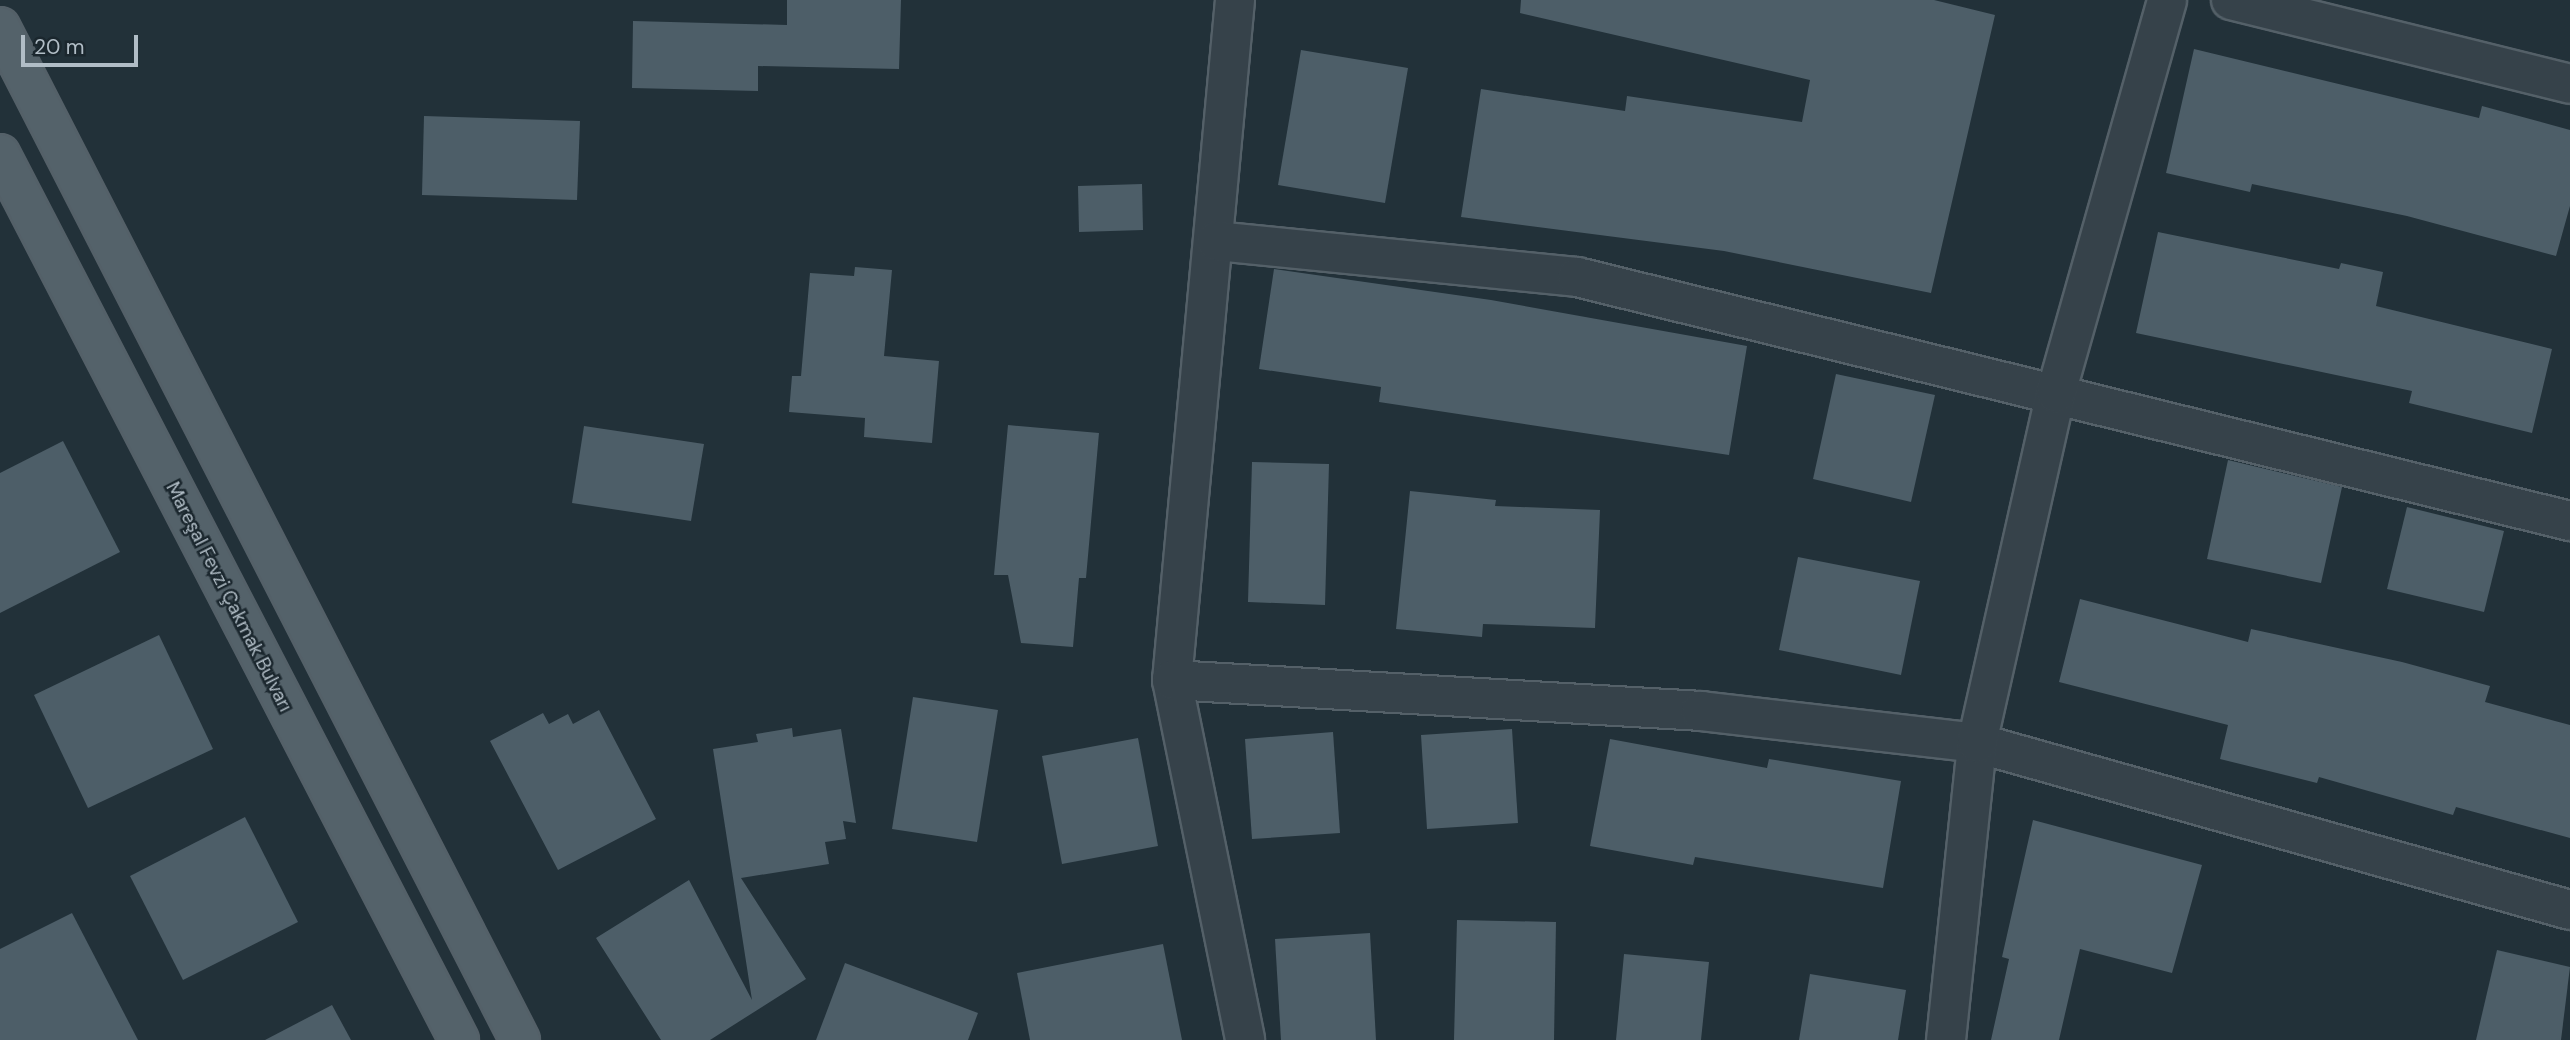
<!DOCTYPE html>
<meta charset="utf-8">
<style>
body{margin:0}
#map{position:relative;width:2570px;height:1040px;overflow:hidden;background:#223139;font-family:"DM Sans",sans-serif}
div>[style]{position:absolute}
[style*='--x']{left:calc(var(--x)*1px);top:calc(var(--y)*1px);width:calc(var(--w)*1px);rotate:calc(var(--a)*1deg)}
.building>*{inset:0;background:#4d5e68}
.roads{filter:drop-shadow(2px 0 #546068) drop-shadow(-2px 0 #546068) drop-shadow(0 2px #546068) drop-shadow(0 -2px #546068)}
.minor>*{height:38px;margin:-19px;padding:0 19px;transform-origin:19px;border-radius:19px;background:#36424a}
.major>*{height:38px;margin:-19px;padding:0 19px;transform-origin:19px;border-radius:19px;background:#54626a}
span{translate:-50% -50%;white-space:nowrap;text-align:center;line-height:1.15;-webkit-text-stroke:5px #1b272e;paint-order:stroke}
.street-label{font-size:19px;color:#b1bdc6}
.scale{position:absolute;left:21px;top:35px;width:117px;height:32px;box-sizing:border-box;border:4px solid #b1bdc6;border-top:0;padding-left:9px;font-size:21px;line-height:24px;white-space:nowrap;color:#b1bdc6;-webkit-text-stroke:5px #1b272e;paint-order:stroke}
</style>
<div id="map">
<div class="building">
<i style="clip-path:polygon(787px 0,901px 0,899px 69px,758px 66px,758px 91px,632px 88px,633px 21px,787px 25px)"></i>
<i style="clip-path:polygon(1521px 0,1934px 0,1995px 15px,1931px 293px,1724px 251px,1461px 217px,1481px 89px,1625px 111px,1627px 96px,1802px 122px,1810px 80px,1520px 13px)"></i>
<i style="clip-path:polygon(2194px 49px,2479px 118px,2482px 106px,2570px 130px,2570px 206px,2556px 256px,2407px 216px,2252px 184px,2250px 192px,2166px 173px)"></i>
<i style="clip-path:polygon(1301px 50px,1408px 68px,1385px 203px,1278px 185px)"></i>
<i style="clip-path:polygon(424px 116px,580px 121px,577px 200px,422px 195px)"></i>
<i style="clip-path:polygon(1142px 184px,1143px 230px,1079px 232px,1078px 186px)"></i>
<i style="clip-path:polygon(2158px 232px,2339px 269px,2341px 263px,2383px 272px,2376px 306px,2552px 349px,2532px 433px,2409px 403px,2412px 391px,2136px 333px)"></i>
<i style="clip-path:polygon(855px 267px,892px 270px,884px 356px,939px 361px,932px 443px,864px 437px,865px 418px,789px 412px,792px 376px,801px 376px,810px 273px,854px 276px)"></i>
<i style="clip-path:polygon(1274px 269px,1491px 300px,1747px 346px,1729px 455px,1379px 402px,1381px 387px,1259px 369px)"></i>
<i style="clip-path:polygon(1836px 374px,1935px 395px,1911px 502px,1813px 479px)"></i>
<i style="clip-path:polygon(1008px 425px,1099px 433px,1086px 578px,1079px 578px,1073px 647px,1021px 643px,1008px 575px,994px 575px)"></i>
<i style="clip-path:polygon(584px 426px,704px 444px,691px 521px,572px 503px)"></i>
<i style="clip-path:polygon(63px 441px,120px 552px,0 613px,0 473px)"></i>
<i style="clip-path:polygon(2228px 460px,2342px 487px,2321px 583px,2207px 559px)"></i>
<i style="clip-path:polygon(1252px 462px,1329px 464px,1325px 605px,1248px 602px)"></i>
<i style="clip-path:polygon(1410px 491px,1496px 500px,1495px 506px,1600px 510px,1595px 628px,1483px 624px,1482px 637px,1396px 629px)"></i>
<i style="clip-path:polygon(2407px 507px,2504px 531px,2484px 612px,2387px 589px)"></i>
<i style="clip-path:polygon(1798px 557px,1920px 581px,1901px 675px,1779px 650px)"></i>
<i style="clip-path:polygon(2080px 599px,2248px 642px,2251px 629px,2402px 662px,2490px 686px,2485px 702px,2570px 725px,2570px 838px,2456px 807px,2453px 815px,2319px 777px,2317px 783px,2220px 759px,2228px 725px,2059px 682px)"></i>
<i style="clip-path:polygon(159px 635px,213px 749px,88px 808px,34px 695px)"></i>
<i style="clip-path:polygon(913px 697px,998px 710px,977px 842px,892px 829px)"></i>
<i style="clip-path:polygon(599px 710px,656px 819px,558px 870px,490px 741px,543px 713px,549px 724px,568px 714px,573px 724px)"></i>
<i style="clip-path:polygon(792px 728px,793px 737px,841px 729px,856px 823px,843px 821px,846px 839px,825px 842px,829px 864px,741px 878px,806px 979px,710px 1040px,661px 1040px,596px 938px,689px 880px,752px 1000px,713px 749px,758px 742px,756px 734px)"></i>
<i style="clip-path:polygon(1512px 729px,1518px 823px,1427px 829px,1421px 735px)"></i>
<i style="clip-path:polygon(1333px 732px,1340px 833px,1252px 839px,1245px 739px)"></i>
<i style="clip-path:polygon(1138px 738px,1158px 846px,1062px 864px,1042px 756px)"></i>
<i style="clip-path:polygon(1610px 739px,1767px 768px,1769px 759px,1901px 781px,1883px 888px,1695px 857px,1693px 865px,1590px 846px)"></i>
<i style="clip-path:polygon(245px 817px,298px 922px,183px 980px,130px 876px)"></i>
<i style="clip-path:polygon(2033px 820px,2202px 865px,2172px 973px,2080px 949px,2059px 1040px,1991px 1040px,2009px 959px,2002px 957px)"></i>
<i style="clip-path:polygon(72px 913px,138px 1040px,0 1040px,0 949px)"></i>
<i style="clip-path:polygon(1457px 920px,1556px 922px,1554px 1040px,1454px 1040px)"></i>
<i style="clip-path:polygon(1370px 933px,1376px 1040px,1281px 1040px,1275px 939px)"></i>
<i style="clip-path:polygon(1163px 944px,1182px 1040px,1030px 1040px,1017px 973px)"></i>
<i style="clip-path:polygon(2497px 950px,2570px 967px,2561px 1040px,2476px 1040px)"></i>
<i style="clip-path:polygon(1624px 954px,1709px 962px,1701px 1040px,1616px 1040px)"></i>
<i style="clip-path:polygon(845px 963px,978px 1013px,968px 1040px,816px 1040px)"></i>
<i style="clip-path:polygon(1810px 974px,1906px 990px,1898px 1040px,1799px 1040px)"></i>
<i style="clip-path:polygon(332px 1005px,351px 1040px,265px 1040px)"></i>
</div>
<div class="roads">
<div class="minor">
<i style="--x:1235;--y:0;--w:683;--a:95.29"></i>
<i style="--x:1172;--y:680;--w:367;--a:78.5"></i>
<i style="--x:2231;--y:0;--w:349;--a:13.9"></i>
<i style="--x:1216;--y:241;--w:363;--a:5.7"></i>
<i style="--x:1577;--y:277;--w:1023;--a:13.81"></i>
<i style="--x:1172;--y:680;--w:530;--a:3.35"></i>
<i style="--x:1701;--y:711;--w:278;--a:6.6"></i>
<i style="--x:1977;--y:743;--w:616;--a:15.73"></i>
<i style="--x:1946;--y:1040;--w:299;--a:-84"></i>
<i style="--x:1977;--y:743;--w:359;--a:-77.3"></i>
<i style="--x:2056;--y:393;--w:408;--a:-74.2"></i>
</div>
<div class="major">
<i style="--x:0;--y:27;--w:1139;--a:62.83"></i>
<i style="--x:0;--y:154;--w:998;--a:62.61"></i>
</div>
</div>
<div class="street-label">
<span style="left:229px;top:597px;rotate:63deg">Mareşal Fevzi Çakmak Bulvarı</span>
</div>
<div class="scale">20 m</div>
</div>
